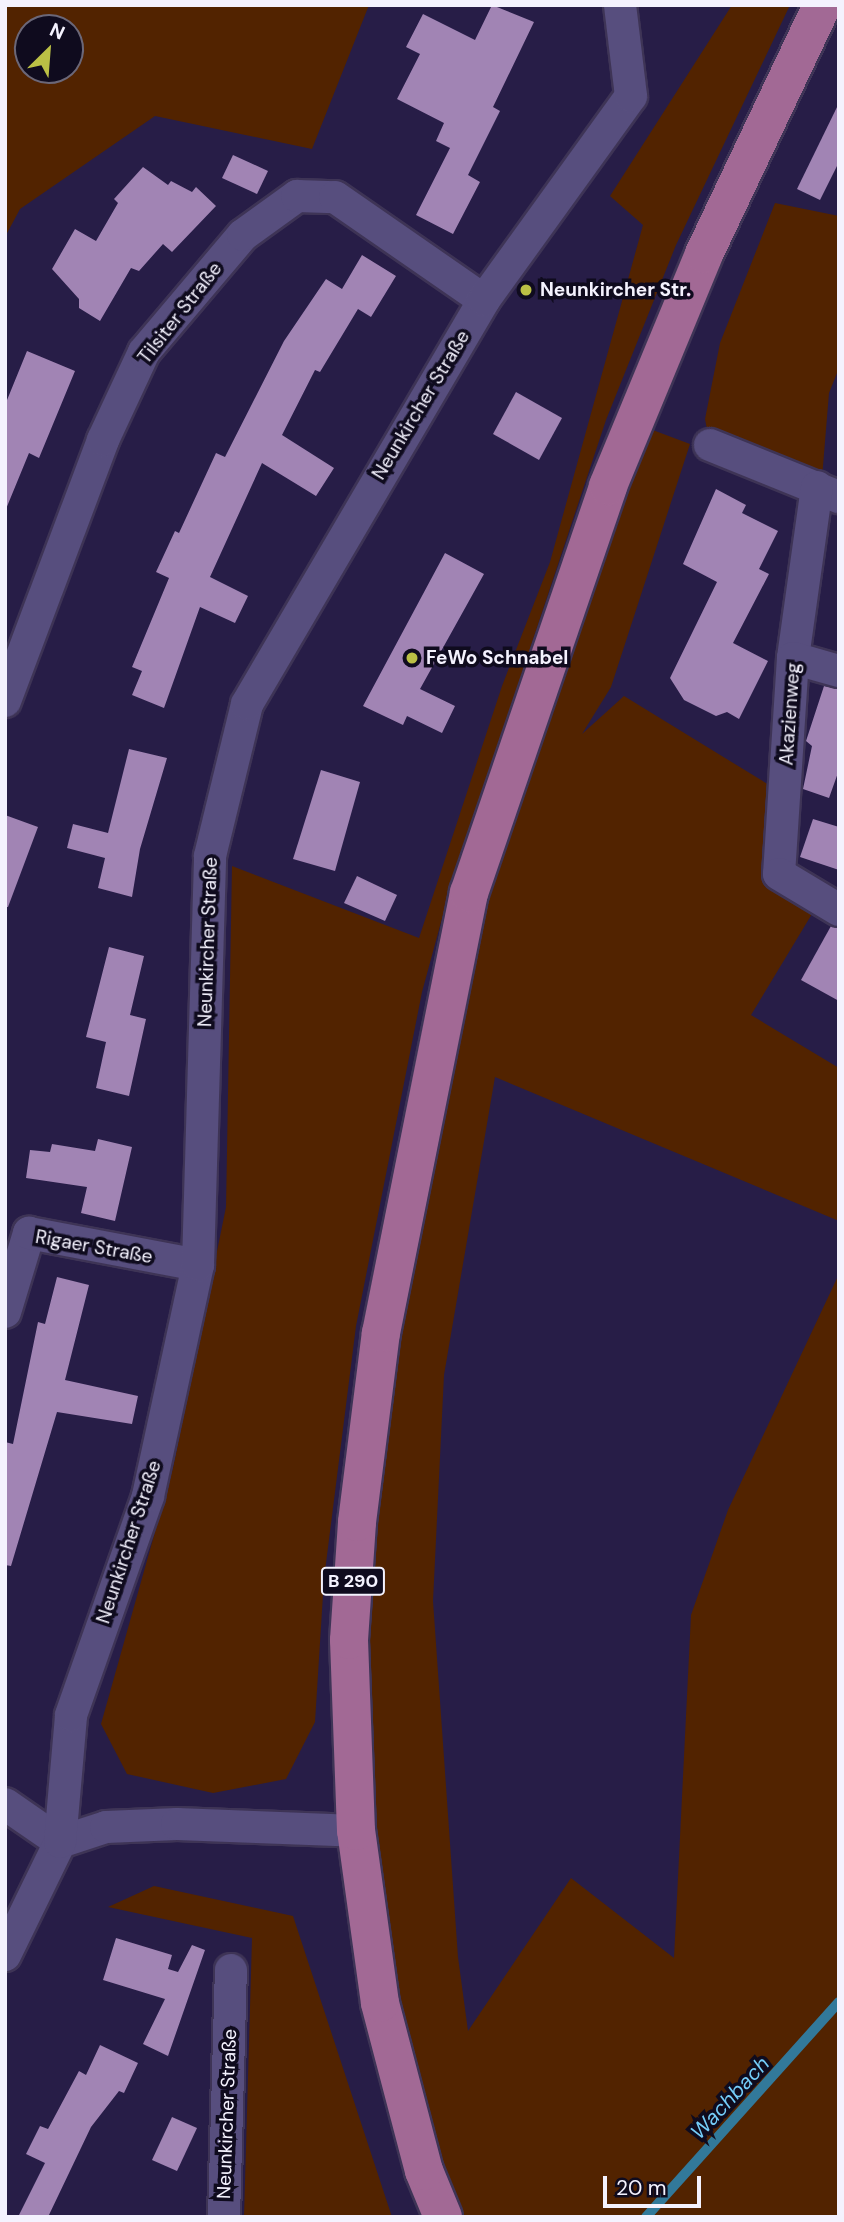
<!DOCTYPE html>
<meta charset="utf-8">
<style>
body{margin:0}
#map{position:relative;width:844px;height:2222px;overflow:hidden;background:#271d47;font-family:"DM Sans",sans-serif}
div>[style]{position:absolute}
[style*='--x']{left:calc(var(--x)*1px);top:calc(var(--y)*1px);width:calc(var(--w)*1px);rotate:calc(var(--a)*1deg)}
.green>*{inset:0;background:#522300}
.stream>*{height:10px;margin:-5px;padding:0 5px;transform-origin:5px;border-radius:5px;background:#32799a}
.building>*{inset:0;background:#a184b4}
.roads{filter:drop-shadow(2px 0 #3e3456) drop-shadow(-2px 0 #3e3456) drop-shadow(0 2px #3e3456) drop-shadow(0 -2px #3e3456)}
.minor>*{height:32px;margin:-16px;padding:0 16px;transform-origin:16px;border-radius:16px;background:#574e7e}
.major>*{height:38px;margin:-19px;padding:0 19px;transform-origin:19px;border-radius:19px;background:#a26995}
.dots>*{width:19px;height:19px;translate:-50% -50%;box-sizing:border-box;border:4px solid #0f0b1e;border-radius:50%}
span{translate:-50% -50%;white-space:nowrap;text-align:center;line-height:1.15;-webkit-text-stroke:7px #0f0b1e;paint-order:stroke}
.shield-label span{padding:2px 5px;background:#0f0b1e;border:2px solid;border-radius:5px;-webkit-text-stroke-width:0}
.shield-label{font-size:18px;color:#f4f2fe;font-weight:700}
.poi-label{font-size:19px;color:#f4f2fe;font-weight:700}
.left{translate:0 -50%;text-align:left}
.street-label{font-size:19px;color:#f4f2fe}
.water-label{font-size:21px;color:#75cdf9;font-style:italic}
.frame{position:absolute;inset:0;border:7px solid #f4f2fe;pointer-events:none}
.north{position:absolute;left:14px;top:14px;width:70px;height:70px;box-sizing:border-box;background:#0f0b1e;border:2px solid #6b6778;border-radius:50%;rotate:25deg;font-size:19px;font-weight:700;line-height:28px;text-align:center;color:#f4f2fe}
.north::after{content:'';display:block;margin:auto;width:24px;height:32px;background:#bbc045;clip-path:polygon(50% 0,100% 100%,50% 72%,0 100%)}
.scale{position:absolute;left:603px;top:2176px;width:98px;height:32px;box-sizing:border-box;border:4px solid #f4f2fe;border-top:0;padding-left:9px;font-size:21px;line-height:24px;white-space:nowrap;color:#f4f2fe;-webkit-text-stroke:5px #0f0b1e;paint-order:stroke}
</style>
<div id="map">
<div class="green">
<i style="clip-path:polygon(evenodd,5px 5px,369px 5px,312px 149px,155px 116px,20px 209px,5px 237px,5px 5px,28px 28px,70px 28px,70px 70px,28px 70px,28px 28px)"></i>
<i style="clip-path:polygon(732px 5px,790px 5px,676px 245px,606px 420px,450px 889px,422px 992px,356px 1326px,324px 1579px,315px 1722px,286px 1779px,213px 1793px,127px 1774px,101px 1724px,173px 1468px,226px 1207px,232px 866px,419px 938px,502px 686px,550px 562px,643px 225px,610px 196px)"></i>
<i style="clip-path:polygon(775px 203px,839px 216px,839px 368px,829px 393px,822px 478px,710px 445px,705px 419px,720px 343px)"></i>
<i style="clip-path:polygon(634px 423px,690px 444px,611px 687px,582px 734px,624px 696px,774px 788px,779px 874px,821px 899px,751px 1015px,839px 1068px,839px 1221px,495px 1077px,444px 1375px,433px 1601px,458px 1957px,468px 2031px,571px 1878px,674px 1958px,691px 1615px,728px 1510px,839px 1274px,839px 2217px,457px 2217px,380px 2003px,349px 1640px,455px 968px)"></i>
<i style="clip-path:polygon(154px 1886px,293px 1916px,392px 2217px,244px 2217px,252px 1938px,108px 1907px)"></i>
</div>
<div class="stream">
<i style="--x:646;--y:2217;--w:289;--a:-48.1"></i>
</div>
<div class="building">
<i style="clip-path:polygon(492px 5px,534px 22px,493px 107px,500px 111px,468px 175px,480px 182px,453px 234px,416px 215px,450px 148px,436px 141px,444px 123px,397px 99px,420px 54px,406px 47px,423px 14px,475px 40px)"></i>
<i style="clip-path:polygon(839px 103px,839px 162px,820px 200px,797px 189px)"></i>
<i style="clip-path:polygon(233px 155px,268px 171px,257px 194px,222px 178px)"></i>
<i style="clip-path:polygon(143px 167px,168px 185px,171px 181px,192px 192px,196px 187px,216px 206px,172px 252px,163px 244px,139px 271px,131px 268px,100px 321px,79px 308px,79px 299px,52px 269px,75px 229px,96px 241px,118px 203px,114px 199px)"></i>
<i style="clip-path:polygon(362px 255px,396px 276px,371px 317px,358px 309px,320px 372px,315px 370px,282px 435px,334px 468px,316px 496px,262px 463px,210px 577px,248px 596px,235px 623px,200px 607px,164px 708px,132px 695px,142px 671px,132px 667px,169px 578px,156px 572px,175px 531px,179px 533px,216px 453px,225px 457px,284px 341px,326px 279px,342px 289px)"></i>
<i style="clip-path:polygon(27px 351px,75px 371px,39px 458px,29px 453px,6px 509px,5px 405px)"></i>
<i style="clip-path:polygon(516px 392px,562px 418px,539px 460px,493px 434px)"></i>
<i style="clip-path:polygon(716px 489px,746px 505px,742px 513px,778px 531px,759px 569px,769px 574px,733px 643px,768px 661px,739px 719px,727px 712px,716px 716px,684px 700px,670px 678px,717px 582px,683px 564px)"></i>
<i style="clip-path:polygon(445px 553px,484px 574px,420px 689px,455px 706px,442px 733px,407px 716px,403px 725px,363px 706px)"></i>
<i style="clip-path:polygon(824px 686px,839px 689px,839px 770px,829px 798px,803px 789px,812px 746px,806px 741px)"></i>
<i style="clip-path:polygon(129px 749px,167px 758px,140px 849px,132px 897px,98px 888px,105px 858px,67px 848px,73px 824px,108px 833px)"></i>
<i style="clip-path:polygon(321px 770px,360px 782px,335px 871px,293px 859px)"></i>
<i style="clip-path:polygon(5px 815px,38px 827px,8px 907px,5px 907px)"></i>
<i style="clip-path:polygon(813px 819px,839px 827px,839px 870px,800px 857px)"></i>
<i style="clip-path:polygon(357px 876px,397px 895px,385px 921px,344px 903px)"></i>
<i style="clip-path:polygon(831px 926px,839px 928px,839px 1001px,801px 980px)"></i>
<i style="clip-path:polygon(109px 947px,144px 956px,130px 1015px,146px 1019px,129px 1096px,96px 1088px,106px 1042px,86px 1037px)"></i>
<i style="clip-path:polygon(98px 1139px,132px 1147px,115px 1221px,81px 1213px,87px 1187px,26px 1178px,30px 1150px,50px 1152px,52px 1144px,95px 1151px)"></i>
<i style="clip-path:polygon(57px 1277px,89px 1285px,65px 1380px,138px 1396px,132px 1424px,57px 1412px,11px 1566px,5px 1565px,5px 1442px,13px 1444px,38px 1322px,45px 1324px)"></i>
<i style="clip-path:polygon(116px 1938px,172px 1955px,168px 1969px,178px 1972px,192px 1945px,205px 1950px,168px 2056px,143px 2044px,165px 1999px,103px 1980px)"></i>
<i style="clip-path:polygon(100px 2045px,138px 2063px,124px 2093px,119px 2091px,91px 2127px,48px 2217px,18px 2217px,45px 2163px,26px 2154px,40px 2126px,48px 2129px,79px 2071px,86px 2075px)"></i>
<i style="clip-path:polygon(172px 2117px,197px 2128px,177px 2171px,152px 2160px)"></i>
</div>
<div class="roads">
<div class="minor">
<i style="--x:710;--y:445;--w:139;--a:22"></i>
<i style="--x:817;--y:487;--w:173;--a:98"></i>
<i style="--x:793;--y:658;--w:216;--a:93.7"></i>
<i style="--x:779;--y:874;--w:70;--a:31"></i>
<i style="--x:793;--y:658;--w:48;--a:15.8"></i>
<i style="--x:5;--y:701;--w:279;--a:-69.4"></i>
<i style="--x:103;--y:440;--w:97;--a:-65"></i>
<i style="--x:144;--y:352;--w:153;--a:-49.8"></i>
<i style="--x:243;--y:235;--w:67;--a:-35.8"></i>
<i style="--x:297;--y:196;--w:38;--a:2"></i>
<i style="--x:335;--y:197;--w:181;--a:34.7"></i>
<i style="--x:5;--y:1312;--w:83;--a:-73.1"></i>
<i style="--x:29;--y:1233;--w:172;--a:10.7"></i>
<i style="--x:5;--y:1804;--w:67;--a:34.6"></i>
<i style="--x:60;--y:1842;--w:48;--a:-18.1"></i>
<i style="--x:106;--y:1827;--w:71;--a:-2.4"></i>
<i style="--x:177;--y:1824;--w:179;--a:2.2"></i>
<i style="--x:5;--y:1955;--w:126;--a:-64"></i>
<i style="--x:60;--y:1842;--w:127;--a:-85"></i>
<i style="--x:71;--y:1715;--w:232;--a:-70.6"></i>
<i style="--x:148;--y:1496;--w:236;--a:-77.8"></i>
<i style="--x:198;--y:1265;--w:409;--a:-88.3"></i>
<i style="--x:210;--y:856;--w:156;--a:-76.3"></i>
<i style="--x:247;--y:704;--w:468;--a:-59.6"></i>
<i style="--x:484;--y:300;--w:251;--a:-54.2"></i>
<i style="--x:631;--y:96;--w:92;--a:-96.9"></i>
<i style="--x:224;--y:2217;--w:247;--a:-88.4"></i>
</div>
<div class="major">
<i style="--x:443;--y:2217;--w:50;--a:-112.4"></i>
<i style="--x:424;--y:2171;--w:174;--a:-104.7"></i>
<i style="--x:380;--y:2003;--w:174;--a:-97.9"></i>
<i style="--x:356;--y:1831;--w:191;--a:-92.1"></i>
<i style="--x:349;--y:1640;--w:118;--a:-86.1"></i>
<i style="--x:357;--y:1522;--w:191;--a:-82.8"></i>
<i style="--x:381;--y:1333;--w:449;--a:-78.7"></i>
<i style="--x:469;--y:893;--w:430;--a:-71.1"></i>
<i style="--x:608;--y:486;--w:251;--a:-67.5"></i>
<i style="--x:704;--y:254;--w:276;--a:-64.6"></i>
</div>
</div>
<div class="dots">
<i style="left:526px;top:290px;background:#bbc045"></i>
<i style="left:412px;top:658px;background:#bbc045"></i>
</div>
<div class="shield-label">
<span style="left:353px;top:1581px">B 290</span>
</div>
<div class="poi-label">
<span class="left" style="left:540px;top:290px">Neunkircher Str.</span>
<span class="left" style="left:426px;top:658px">FeWo Schnabel</span>
</div>
<div class="street-label">
<span style="left:180px;top:313px;rotate:-52deg">Tilsiter Straße</span>
<span style="left:421px;top:405px;rotate:-59deg">Neunkircher Straße</span>
<span style="left:790px;top:714px;rotate:-86deg">Akazienweg</span>
<span style="left:208px;top:942px;rotate:-88deg">Neunkircher Straße</span>
<span style="left:94px;top:1247px;rotate:10deg">Rigaer Straße</span>
<span style="left:129px;top:1542px;rotate:-72deg">Neunkircher Straße</span>
<span style="left:227px;top:2114px;rotate:-88deg">Neunkircher Straße</span>
</div>
<div class="water-label">
<span style="left:730px;top:2098px;rotate:-47deg">Wachbach</span>
</div>
<div class="frame"></div>
<div class="north">N</div>
<div class="scale">20 m</div>
</div>
